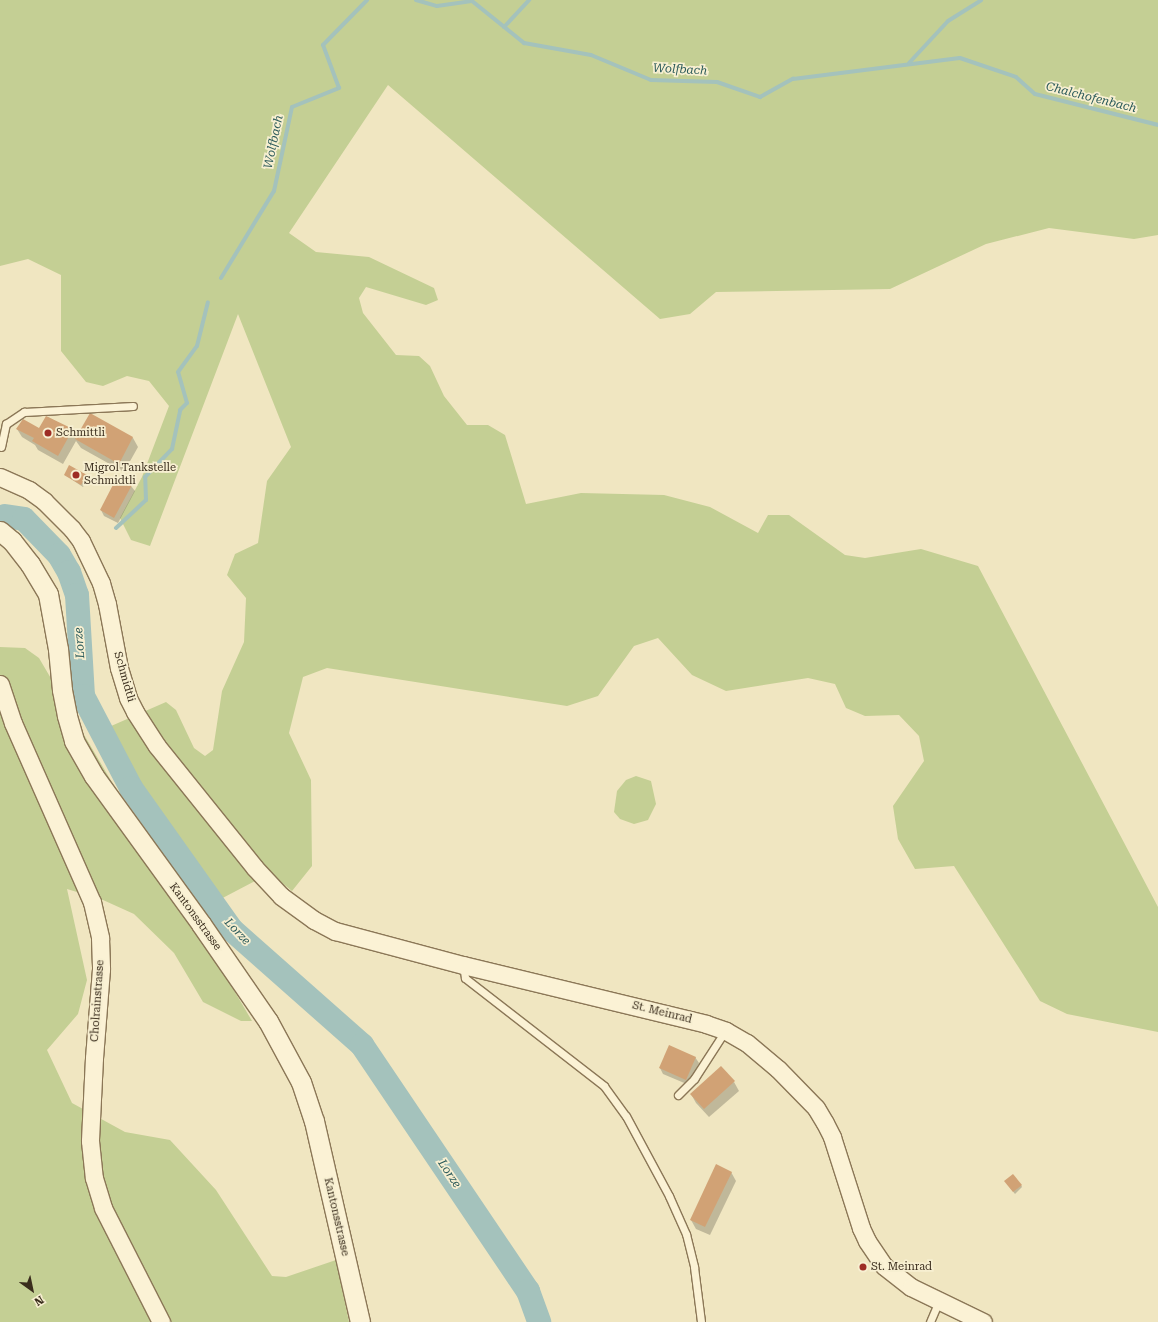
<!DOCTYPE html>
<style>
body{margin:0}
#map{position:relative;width:1158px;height:1322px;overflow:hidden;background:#f0e6c1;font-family:"Roboto Serif",serif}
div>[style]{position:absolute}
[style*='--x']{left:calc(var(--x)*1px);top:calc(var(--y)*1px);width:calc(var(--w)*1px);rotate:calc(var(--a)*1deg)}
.green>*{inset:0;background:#c4cf94}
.shadow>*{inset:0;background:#0003}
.stream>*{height:4px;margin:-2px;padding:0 2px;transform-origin:2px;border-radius:2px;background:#a4c2bc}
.river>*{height:24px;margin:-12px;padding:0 12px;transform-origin:12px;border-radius:12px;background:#a4c2bc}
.building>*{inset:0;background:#d1a275}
.roads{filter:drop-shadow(1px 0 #8b7757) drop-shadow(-1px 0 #8b7757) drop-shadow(0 1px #8b7757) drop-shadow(0 -1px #8b7757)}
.service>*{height:7px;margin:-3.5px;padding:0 3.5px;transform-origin:3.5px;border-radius:3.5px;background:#fbf2d5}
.tertiary>*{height:17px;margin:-8.5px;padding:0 8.5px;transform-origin:8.5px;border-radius:8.5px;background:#fbf2d5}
.secondary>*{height:19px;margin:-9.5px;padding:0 9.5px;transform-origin:9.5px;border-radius:9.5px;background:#fbf2d5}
.dots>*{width:11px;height:11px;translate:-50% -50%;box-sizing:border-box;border:2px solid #f7efd1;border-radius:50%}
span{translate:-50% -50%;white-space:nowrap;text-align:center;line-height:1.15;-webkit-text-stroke:3.5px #f7efd1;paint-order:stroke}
.poi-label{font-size:11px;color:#3a2d1d}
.left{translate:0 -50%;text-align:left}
.street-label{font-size:11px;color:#3a2d1d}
.water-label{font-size:12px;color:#2b5a5a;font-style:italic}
.north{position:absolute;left:12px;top:1270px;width:40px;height:40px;-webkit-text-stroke:3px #f7efd1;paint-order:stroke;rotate:147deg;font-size:11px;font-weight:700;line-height:16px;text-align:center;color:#3a2d1d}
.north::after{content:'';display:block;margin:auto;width:14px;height:18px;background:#3a2d1d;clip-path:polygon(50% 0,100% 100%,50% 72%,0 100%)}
</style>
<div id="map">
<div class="green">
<i style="clip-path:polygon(0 0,1158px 0,1158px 235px,1134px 239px,1049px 228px,986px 244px,890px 289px,716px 292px,690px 314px,660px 319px,388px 85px,289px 233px,316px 252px,369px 257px,434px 288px,438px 300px,426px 305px,366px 287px,359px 298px,363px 313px,396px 355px,419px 356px,430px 366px,444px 396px,467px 425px,488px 425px,505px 435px,526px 504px,581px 493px,664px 495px,710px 507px,758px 533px,768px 515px,789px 515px,845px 555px,865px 558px,921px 549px,978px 566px,1158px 907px,1158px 1032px,1067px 1014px,1040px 1001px,954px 866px,915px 869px,898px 839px,893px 806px,924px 761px,919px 736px,899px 715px,865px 716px,846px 708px,835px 684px,808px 678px,726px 691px,692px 675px,658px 638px,634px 646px,598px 696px,567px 706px,327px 668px,303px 677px,289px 733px,311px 780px,312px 866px,292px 891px,270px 873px,215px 902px,102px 730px,166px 702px,176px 710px,194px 748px,205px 756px,213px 750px,222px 691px,244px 642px,246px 598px,227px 575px,235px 554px,258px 543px,267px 481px,291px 447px,238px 314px,150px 546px,131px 540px,120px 518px,142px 477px,169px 406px,149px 381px,127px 376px,103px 386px,86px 382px,61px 351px,61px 275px,28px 259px,0 266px)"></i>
<i style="clip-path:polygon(0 647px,25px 648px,39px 658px,252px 1021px,241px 1021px,203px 1002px,174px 953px,134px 914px,103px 900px,67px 889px,87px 980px,78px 1014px,47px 1050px,72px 1103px,125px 1132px,170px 1140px,216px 1190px,272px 1276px,286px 1277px,336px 1260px,349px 1322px,0 1322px)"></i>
<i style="clip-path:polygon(636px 776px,651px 781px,656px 804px,648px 820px,634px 824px,620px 819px,614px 812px,617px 791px,626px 780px)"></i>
</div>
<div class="shadow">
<i style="clip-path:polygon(90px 415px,133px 438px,138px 447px,124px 472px,81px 448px,76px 441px,63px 464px,38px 450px,35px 445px,22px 437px,17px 429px,40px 429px,48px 417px,72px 430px,77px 438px)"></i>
<i style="clip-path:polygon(65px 475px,86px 475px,88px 478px,83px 487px)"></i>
<i style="clip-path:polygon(131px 486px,135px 491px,118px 523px,104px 516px,101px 510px)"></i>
<i style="clip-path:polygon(695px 1057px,699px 1063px,689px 1085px,663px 1074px,660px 1068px)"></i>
<i style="clip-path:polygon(734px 1082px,739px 1091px,709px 1117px,696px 1103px,691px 1094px)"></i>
<i style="clip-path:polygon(731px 1172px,736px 1181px,710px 1235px,696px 1229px,691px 1220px)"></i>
<i style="clip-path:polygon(1007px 1184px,1021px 1185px,1022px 1187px,1015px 1194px)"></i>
</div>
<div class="stream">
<i style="--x:416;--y:0;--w:22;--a:16"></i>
<i style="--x:437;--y:6;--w:35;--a:-8"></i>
<i style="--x:472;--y:1;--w:67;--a:38.9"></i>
<i style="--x:524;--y:43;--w:68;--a:10.2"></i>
<i style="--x:591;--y:55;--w:65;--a:22.6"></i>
<i style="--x:651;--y:80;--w:66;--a:1.7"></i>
<i style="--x:717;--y:82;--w:46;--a:19.2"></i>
<i style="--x:760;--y:97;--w:38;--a:-29"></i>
<i style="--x:793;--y:79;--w:168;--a:-7.2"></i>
<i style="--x:960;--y:58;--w:59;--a:18.7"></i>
<i style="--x:1016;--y:77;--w:25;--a:42"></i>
<i style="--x:1035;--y:94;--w:127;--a:14.1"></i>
<i style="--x:504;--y:27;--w:37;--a:-47"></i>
<i style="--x:909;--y:63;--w:57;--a:-47.1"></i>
<i style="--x:948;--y:21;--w:39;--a:-32"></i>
<i style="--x:221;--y:278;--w:102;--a:-58.7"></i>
<i style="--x:274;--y:191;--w:86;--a:-77.9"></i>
<i style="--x:292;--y:107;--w:51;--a:-22"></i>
<i style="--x:339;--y:88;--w:46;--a:-110.4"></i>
<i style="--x:323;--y:45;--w:63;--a:-45.6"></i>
<i style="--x:116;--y:528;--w:41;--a:-43"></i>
<i style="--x:146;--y:500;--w:23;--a:-92"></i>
<i style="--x:145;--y:477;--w:39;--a:-46"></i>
<i style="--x:172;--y:449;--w:40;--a:-78"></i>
<i style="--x:180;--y:410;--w:10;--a:-45"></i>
<i style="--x:187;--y:403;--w:32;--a:-106"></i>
<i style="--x:178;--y:372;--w:32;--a:-54"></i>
<i style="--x:197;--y:346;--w:45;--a:-76"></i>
</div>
<div class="river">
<i style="--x:5;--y:516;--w:19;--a:9"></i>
<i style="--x:24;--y:519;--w:50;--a:45.8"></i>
<i style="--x:59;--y:555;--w:20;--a:60"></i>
<i style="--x:69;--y:572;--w:24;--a:71"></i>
<i style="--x:77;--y:595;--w:101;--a:86.6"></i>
<i style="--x:83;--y:696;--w:104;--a:62.4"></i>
<i style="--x:131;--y:788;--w:174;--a:54.6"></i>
<i style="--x:232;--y:930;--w:174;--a:41.5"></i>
<i style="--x:362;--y:1045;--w:297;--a:56"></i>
<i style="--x:528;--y:1291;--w:33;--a:70"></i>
</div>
<div class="building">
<i style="clip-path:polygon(90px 413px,133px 437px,119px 464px,75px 439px)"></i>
<i style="clip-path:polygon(46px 416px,73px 429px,58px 456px,32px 441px,34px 438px,16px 429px,23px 419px,39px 428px)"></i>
<i style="clip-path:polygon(69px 465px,87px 475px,81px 485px,64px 475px)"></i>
<i style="clip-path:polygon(117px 477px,132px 485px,114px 518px,100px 510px)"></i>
<i style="clip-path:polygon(669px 1045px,696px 1057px,686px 1080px,659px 1068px)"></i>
<i style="clip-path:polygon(721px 1066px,735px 1081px,704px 1109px,690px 1094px)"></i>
<i style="clip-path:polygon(716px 1164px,732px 1172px,705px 1227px,690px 1220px)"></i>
<i style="clip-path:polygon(1013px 1174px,1022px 1185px,1013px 1192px,1004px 1181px)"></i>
</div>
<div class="roads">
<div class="service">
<i style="--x:1;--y:447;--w:24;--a:-78"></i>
<i style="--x:6;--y:424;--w:22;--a:-34"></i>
<i style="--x:24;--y:412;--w:109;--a:-3.2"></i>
<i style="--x:463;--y:965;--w:13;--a:81"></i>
<i style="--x:465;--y:978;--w:176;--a:37.8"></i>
<i style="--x:604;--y:1086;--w:37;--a:54"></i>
<i style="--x:626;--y:1116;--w:91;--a:61.7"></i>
<i style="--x:669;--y:1196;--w:42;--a:65.9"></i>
<i style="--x:686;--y:1234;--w:34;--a:76"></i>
<i style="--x:694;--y:1267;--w:55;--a:82.7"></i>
<i style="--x:678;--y:1095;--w:23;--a:-45"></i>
<i style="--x:694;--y:1079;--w:57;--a:-57.1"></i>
<i style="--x:930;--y:1322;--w:23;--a:-67"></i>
</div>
<div class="tertiary">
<i style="--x:0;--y:477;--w:32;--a:24"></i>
<i style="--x:29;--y:490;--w:19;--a:36"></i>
<i style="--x:44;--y:501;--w:40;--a:45"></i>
<i style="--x:72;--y:529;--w:15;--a:53"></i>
<i style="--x:81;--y:541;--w:47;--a:64.5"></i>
<i style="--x:101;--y:583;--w:22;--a:74"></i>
<i style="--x:107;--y:604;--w:65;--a:79.4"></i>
<i style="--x:119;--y:668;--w:31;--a:73"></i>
<i style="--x:128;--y:698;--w:16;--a:63"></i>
<i style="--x:135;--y:712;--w:40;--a:57.1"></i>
<i style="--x:157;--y:746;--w:156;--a:51.2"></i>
<i style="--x:255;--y:868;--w:38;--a:47"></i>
<i style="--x:281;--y:896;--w:41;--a:36"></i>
<i style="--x:314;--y:920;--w:24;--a:28"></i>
<i style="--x:335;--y:931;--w:132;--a:14.9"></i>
<i style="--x:463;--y:965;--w:250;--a:13.6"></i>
<i style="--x:706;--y:1024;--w:21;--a:19"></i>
<i style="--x:726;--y:1031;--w:24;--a:30"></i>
<i style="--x:747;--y:1043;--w:40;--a:40"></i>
<i style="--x:778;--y:1069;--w:54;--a:45.7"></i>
<i style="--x:816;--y:1108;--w:17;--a:59"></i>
<i style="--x:825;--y:1123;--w:16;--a:63"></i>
<i style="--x:832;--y:1137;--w:96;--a:72.3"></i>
<i style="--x:861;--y:1228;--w:14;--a:65"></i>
<i style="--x:867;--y:1241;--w:30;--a:56"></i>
<i style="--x:884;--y:1266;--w:34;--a:38"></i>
<i style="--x:911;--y:1287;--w:80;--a:25.9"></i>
<i style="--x:0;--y:684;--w:41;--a:71.6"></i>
<i style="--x:13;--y:723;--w:196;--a:66.2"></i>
<i style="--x:92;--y:902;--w:37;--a:77"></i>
<i style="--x:100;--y:938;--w:31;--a:88"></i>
<i style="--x:101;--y:969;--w:89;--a:94.5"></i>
<i style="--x:94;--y:1058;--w:83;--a:92.8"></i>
<i style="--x:90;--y:1141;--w:37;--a:84"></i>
<i style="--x:94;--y:1178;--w:31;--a:73"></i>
<i style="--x:103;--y:1208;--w:128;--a:63"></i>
</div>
<div class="secondary">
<i style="--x:0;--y:531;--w:16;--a:40"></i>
<i style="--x:12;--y:541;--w:29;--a:52"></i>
<i style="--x:30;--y:564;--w:35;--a:59"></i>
<i style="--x:48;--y:594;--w:56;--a:79.7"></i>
<i style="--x:58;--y:649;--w:41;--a:84.4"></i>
<i style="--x:62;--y:690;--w:26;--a:79"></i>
<i style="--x:67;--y:716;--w:26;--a:74"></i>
<i style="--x:74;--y:741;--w:40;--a:60.3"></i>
<i style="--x:94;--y:776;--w:183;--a:54.1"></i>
<i style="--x:201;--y:924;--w:118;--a:55.4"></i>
<i style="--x:268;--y:1021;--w:69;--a:61.6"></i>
<i style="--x:301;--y:1082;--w:41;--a:71.6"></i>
<i style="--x:314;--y:1121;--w:206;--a:77.1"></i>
</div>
</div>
<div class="dots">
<i style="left:48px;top:433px;background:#9d2c24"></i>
<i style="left:76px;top:475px;background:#9d2c24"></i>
<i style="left:863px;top:1267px;background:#9d2c24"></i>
</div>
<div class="poi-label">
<span class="left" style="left:56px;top:433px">Schmittli</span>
<span class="left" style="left:84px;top:475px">Migrol Tankstelle<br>Schmidtli</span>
<span class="left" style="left:871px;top:1267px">St. Meinrad</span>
</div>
<div class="street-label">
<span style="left:124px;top:677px;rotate:74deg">Schmidtli</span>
<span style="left:195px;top:917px;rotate:54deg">Kantonsstrasse</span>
<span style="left:98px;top:1001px;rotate:-86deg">Cholrainstrasse</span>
<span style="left:662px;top:1013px;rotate:14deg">St. Meinrad</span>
<span style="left:336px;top:1217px;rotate:77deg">Kantonsstrasse</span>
</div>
<div class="water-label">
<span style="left:680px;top:70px;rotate:3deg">Wolfbach</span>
<span style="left:1091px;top:98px;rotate:14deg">Chalchofenbach</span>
<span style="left:274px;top:142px;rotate:-78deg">Wolfbach</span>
<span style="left:80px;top:643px;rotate:-94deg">Lorze</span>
<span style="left:237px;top:932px;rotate:47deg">Lorze</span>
<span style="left:449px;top:1174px;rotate:56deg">Lorze</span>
</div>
<div class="north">N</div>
</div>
